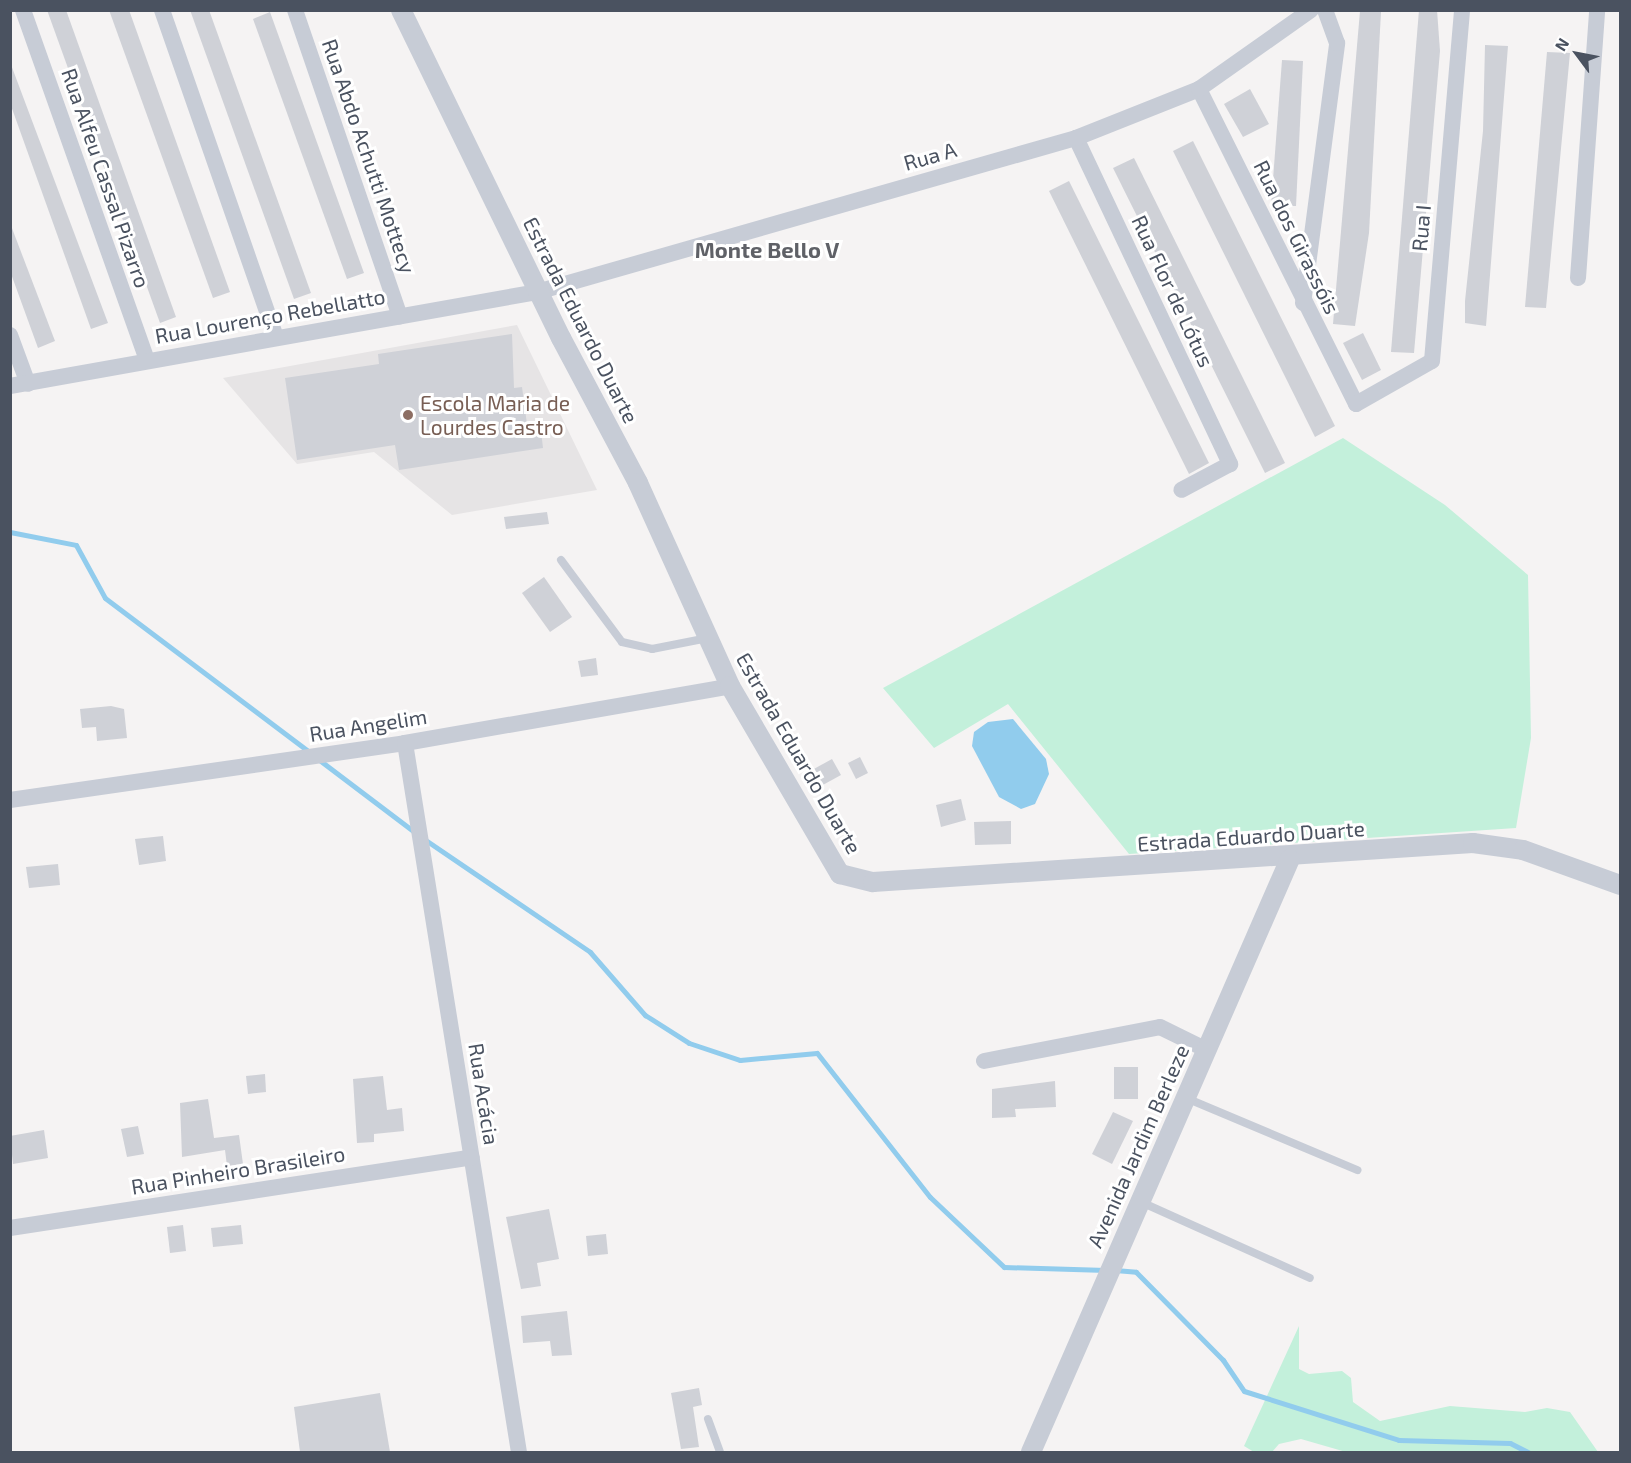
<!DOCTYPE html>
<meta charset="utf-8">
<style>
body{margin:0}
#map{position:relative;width:1631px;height:1463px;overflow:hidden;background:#f5f3f3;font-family:"Exo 2",sans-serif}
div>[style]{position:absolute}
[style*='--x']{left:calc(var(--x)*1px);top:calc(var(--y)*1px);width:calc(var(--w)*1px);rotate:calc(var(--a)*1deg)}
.education>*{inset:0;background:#e6e4e5}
.green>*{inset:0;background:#c3f0db}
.water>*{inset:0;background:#91cced}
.stream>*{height:5px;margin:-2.5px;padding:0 2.5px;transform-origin:2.5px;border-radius:2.5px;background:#91cced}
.building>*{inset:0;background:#cfd1d7}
.service>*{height:8px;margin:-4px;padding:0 4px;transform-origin:4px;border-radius:4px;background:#c7ccd6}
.minor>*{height:16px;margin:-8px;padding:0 8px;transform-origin:8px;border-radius:8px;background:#c7ccd6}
.tertiary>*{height:20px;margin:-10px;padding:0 10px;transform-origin:10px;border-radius:10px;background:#c7ccd6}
.dots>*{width:16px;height:16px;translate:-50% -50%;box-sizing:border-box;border:3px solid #fff;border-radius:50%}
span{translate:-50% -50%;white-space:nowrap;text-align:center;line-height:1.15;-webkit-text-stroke:6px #fff;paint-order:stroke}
.street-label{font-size:21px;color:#4a5260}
.education-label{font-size:21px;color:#785e54}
.left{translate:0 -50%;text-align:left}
.neighbourhood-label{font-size:22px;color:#5f6167;font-weight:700}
.frame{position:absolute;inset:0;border:12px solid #4a5260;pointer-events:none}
.north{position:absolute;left:1547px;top:24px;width:60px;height:60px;-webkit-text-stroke:4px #fff;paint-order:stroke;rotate:302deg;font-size:16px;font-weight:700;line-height:24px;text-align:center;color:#4a5260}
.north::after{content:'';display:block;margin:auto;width:21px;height:27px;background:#4a5260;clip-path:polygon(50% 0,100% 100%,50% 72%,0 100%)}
</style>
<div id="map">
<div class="education">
<i style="clip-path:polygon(517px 325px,597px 490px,452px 515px,374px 452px,297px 464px,223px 378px)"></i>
</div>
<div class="green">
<i style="clip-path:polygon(1343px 438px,1445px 505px,1528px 575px,1531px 738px,1516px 828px,1129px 854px,1008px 704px,934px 748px,883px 688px)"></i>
<i style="clip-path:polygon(1299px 1326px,1299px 1369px,1309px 1374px,1342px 1371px,1351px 1378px,1353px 1402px,1380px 1421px,1450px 1406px,1525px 1412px,1547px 1408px,1570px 1412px,1598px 1452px,1346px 1452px,1301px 1439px,1279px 1444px,1272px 1452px,1254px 1452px,1244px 1446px)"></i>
</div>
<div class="water">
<i style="clip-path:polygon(1013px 719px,1046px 759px,1049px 774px,1035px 804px,1021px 809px,999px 797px,972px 746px,974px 732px,988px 722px)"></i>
</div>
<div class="stream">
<i style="--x:10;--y:532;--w:67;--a:11.1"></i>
<i style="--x:76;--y:545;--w:60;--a:61.3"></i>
<i style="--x:105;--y:598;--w:258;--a:37"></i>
<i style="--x:318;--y:759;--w:123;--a:37.1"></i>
<i style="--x:424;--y:839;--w:201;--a:34.2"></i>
<i style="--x:590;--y:952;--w:84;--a:48.9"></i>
<i style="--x:645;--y:1015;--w:52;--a:32.5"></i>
<i style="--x:689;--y:1043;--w:54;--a:18.4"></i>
<i style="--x:740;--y:1060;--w:77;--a:-5.2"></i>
<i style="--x:817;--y:1053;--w:183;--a:51.9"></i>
<i style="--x:930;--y:1197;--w:102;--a:43.4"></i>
<i style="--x:1004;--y:1267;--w:102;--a:1.7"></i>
<i style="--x:1115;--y:1270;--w:21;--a:5"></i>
<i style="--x:1136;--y:1272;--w:124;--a:45.3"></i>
<i style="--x:1223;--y:1360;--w:37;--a:56"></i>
<i style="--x:1244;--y:1391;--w:163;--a:17.5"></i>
<i style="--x:1399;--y:1440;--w:111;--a:1.5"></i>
<i style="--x:1510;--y:1443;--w:20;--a:27"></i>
</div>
<div class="building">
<i style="clip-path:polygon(47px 10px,66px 10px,176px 317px,160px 323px)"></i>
<i style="clip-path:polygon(109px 10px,129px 10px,230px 292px,213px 298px)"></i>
<i style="clip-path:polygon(190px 10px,209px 10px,311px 293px,294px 299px)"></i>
<i style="clip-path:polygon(1419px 10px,1437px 10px,1440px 51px,1414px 353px,1391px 352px)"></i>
<i style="clip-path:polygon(1360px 11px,1381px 12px,1369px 233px,1355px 326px,1333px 324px)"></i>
<i style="clip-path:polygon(270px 12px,364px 273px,347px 279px,253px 19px)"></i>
<i style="clip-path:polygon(1485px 45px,1508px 46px,1486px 326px,1465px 323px,1465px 301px,1483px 131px)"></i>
<i style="clip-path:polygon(1547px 52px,1570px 53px,1546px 308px,1525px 307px)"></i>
<i style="clip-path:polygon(1282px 60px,1303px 61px,1296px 206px,1271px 206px)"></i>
<i style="clip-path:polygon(10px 62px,108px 323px,91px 329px,10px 103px)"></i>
<i style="clip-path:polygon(1250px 89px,1269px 124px,1243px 137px,1224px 104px)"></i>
<i style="clip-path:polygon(1193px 141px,1335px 426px,1315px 437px,1173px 151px)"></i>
<i style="clip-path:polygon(1134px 158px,1285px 463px,1265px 473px,1113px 168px)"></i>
<i style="clip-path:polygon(1069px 181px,1209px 463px,1189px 474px,1049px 191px)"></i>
<i style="clip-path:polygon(10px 223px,55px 341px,38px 348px,10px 271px)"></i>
<i style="clip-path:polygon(1363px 333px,1381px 370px,1362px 380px,1343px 343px)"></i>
<i style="clip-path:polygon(512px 334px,514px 388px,522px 387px,527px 424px,540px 422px,543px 448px,399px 470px,395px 445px,297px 460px,285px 378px,379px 364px,378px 354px)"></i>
<i style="clip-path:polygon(547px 512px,549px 524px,506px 529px,504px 517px)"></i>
<i style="clip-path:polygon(544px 577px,572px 617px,550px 632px,522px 593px)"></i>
<i style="clip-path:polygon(596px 658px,598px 675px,581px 677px,578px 661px)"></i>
<i style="clip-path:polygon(111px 706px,124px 709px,127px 738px,97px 741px,96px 727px,82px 728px,80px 709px)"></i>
<i style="clip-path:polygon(860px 757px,868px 773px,856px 779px,848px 763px)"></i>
<i style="clip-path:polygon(832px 759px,841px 775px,821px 786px,812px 770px)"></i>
<i style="clip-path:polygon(961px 799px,966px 820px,941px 827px,936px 805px)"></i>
<i style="clip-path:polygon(1011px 821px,1011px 844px,975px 845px,974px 822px)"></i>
<i style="clip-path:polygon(163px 836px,166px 861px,139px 865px,135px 839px)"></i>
<i style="clip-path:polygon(58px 864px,60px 885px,29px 888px,26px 867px)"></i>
<i style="clip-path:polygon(1114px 1067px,1138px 1067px,1138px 1099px,1114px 1099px)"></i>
<i style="clip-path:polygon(265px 1074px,266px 1092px,248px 1094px,246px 1076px)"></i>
<i style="clip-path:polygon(383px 1076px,387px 1110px,402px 1108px,404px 1131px,374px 1134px,374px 1142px,357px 1143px,353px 1079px)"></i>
<i style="clip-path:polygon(1055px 1081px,1056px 1107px,1015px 1109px,1016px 1117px,992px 1118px,992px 1089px)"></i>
<i style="clip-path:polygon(208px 1099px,214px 1138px,239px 1135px,243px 1164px,227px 1166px,225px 1150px,182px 1157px,180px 1103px)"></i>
<i style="clip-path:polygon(1113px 1112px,1133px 1121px,1112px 1164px,1092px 1154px)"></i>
<i style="clip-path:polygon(138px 1126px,144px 1154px,127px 1157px,121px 1129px)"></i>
<i style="clip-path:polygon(44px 1130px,48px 1158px,13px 1164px,10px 1136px)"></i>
<i style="clip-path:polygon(549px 1209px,559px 1259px,537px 1263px,541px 1286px,521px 1289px,506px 1217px)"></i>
<i style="clip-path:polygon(183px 1225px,186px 1251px,170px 1253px,167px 1227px)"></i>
<i style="clip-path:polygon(241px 1225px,243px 1244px,213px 1247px,211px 1228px)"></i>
<i style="clip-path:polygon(606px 1234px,608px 1254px,588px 1256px,586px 1236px)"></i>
<i style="clip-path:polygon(567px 1311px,572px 1355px,552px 1356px,550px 1341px,523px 1343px,521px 1316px)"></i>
<i style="clip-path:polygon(699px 1388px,702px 1405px,693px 1407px,699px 1447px,681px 1449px,671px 1393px)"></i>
<i style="clip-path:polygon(380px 1393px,390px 1452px,300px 1452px,294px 1407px)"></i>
</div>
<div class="service">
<i style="--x:561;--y:560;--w:102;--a:53.4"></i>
<i style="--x:622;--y:642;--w:31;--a:13"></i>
<i style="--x:652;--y:649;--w:57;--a:-11.1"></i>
<i style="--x:1186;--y:1098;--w:186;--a:22.8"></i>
<i style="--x:1141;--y:1202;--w:185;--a:24.2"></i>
<i style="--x:708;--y:1419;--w:35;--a:70"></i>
</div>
<div class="minor">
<i style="--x:23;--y:10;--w:372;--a:70.5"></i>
<i style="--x:162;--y:10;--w:346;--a:70.8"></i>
<i style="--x:295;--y:10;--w:324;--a:71.1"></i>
<i style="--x:1199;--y:89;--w:352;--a:63.5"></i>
<i style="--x:1356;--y:404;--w:87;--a:-29.5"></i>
<i style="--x:1432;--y:361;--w:352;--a:-85.1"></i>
<i style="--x:1076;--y:138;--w:361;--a:64.7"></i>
<i style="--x:1230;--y:464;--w:55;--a:152"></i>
<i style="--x:1578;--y:278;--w:269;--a:-85.9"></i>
<i style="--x:1303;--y:303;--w:262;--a:-82.5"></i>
<i style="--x:1337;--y:43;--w:35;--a:-110"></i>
<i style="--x:10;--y:335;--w:52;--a:69.8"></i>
<i style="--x:10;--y:386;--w:535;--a:-10.11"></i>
<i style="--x:537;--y:292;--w:561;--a:-15.95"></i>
<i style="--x:1076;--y:138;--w:132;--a:-21.7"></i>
<i style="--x:1199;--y:89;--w:137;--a:-35.2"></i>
<i style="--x:405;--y:743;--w:718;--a:80.87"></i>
<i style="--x:10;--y:800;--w:399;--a:-8.2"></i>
<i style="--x:405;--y:743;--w:330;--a:-9.9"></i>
<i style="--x:984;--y:1061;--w:179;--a:-10.9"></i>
<i style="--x:1160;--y:1027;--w:52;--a:26.1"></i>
<i style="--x:10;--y:1228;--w:467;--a:-8.7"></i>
</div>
<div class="tertiary">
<i style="--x:401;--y:10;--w:365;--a:64"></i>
<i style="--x:561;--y:338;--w:164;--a:62"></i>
<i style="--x:638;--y:483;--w:223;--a:65.6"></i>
<i style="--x:730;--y:686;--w:218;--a:59.7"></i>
<i style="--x:840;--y:874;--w:34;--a:14"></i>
<i style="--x:873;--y:882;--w:601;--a:-3.72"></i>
<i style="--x:1473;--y:843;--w:50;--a:8"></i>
<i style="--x:1523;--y:850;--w:103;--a:19.8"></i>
<i style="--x:1031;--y:1452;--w:647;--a:-66.41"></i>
</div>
<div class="dots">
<i style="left:408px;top:415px;background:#8d6e63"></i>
</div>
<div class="street-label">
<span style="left:369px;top:156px;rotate:71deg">Rua Abdo Achutti Mottecy</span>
<span style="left:930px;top:156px;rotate:-16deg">Rua A</span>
<span style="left:106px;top:178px;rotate:71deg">Rua Alfeu Cassal Pizarro</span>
<span style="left:1421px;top:228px;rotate:-85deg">Rua I</span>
<span style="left:1297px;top:237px;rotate:64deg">Rua dos Girassóis</span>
<span style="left:1173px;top:291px;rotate:65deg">Rua Flor de Lótus</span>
<span style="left:270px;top:316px;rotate:-10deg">Rua Lourenço Rebellatto</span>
<span style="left:581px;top:320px;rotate:63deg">Estrada Eduardo Duarte</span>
<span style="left:368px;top:725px;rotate:-9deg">Rua Angelim</span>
<span style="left:799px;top:753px;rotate:60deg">Estrada Eduardo Duarte</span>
<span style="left:1251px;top:836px;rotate:-4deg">Estrada Eduardo Duarte</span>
<span style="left:484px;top:1094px;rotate:81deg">Rua Acácia</span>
<span style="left:1138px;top:1146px;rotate:-66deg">Avenida Jardim Berleze</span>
<span style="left:238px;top:1170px;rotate:-9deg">Rua Pinheiro Brasileiro</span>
</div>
<div class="education-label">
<span class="left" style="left:420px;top:415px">Escola Maria de<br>Lourdes Castro</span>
</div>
<div class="neighbourhood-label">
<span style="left:767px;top:250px">Monte Bello V</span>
</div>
<div class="frame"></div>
<div class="north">N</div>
</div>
